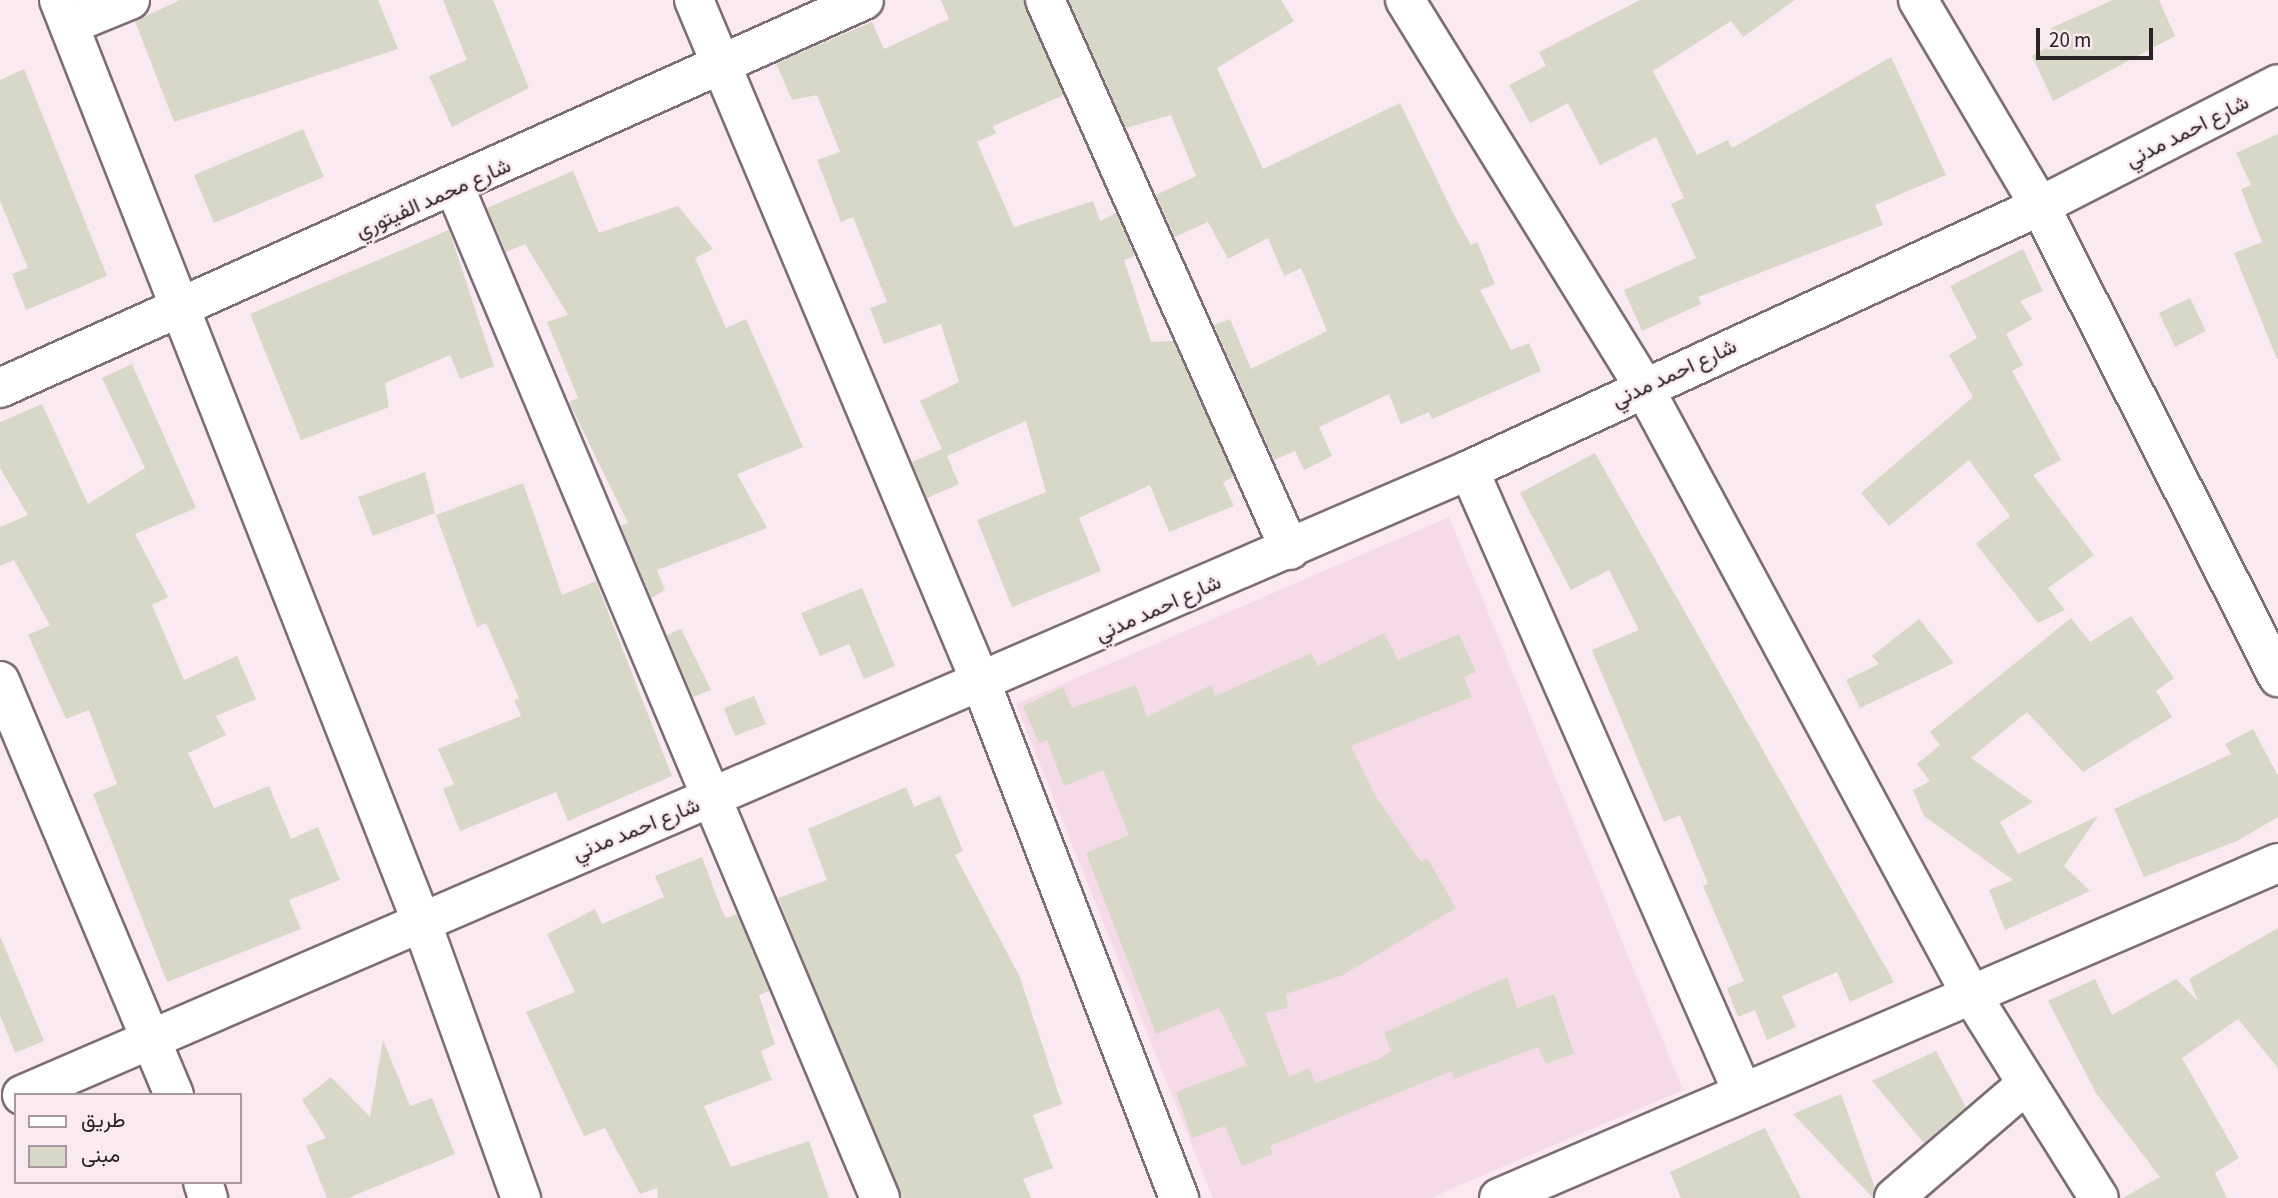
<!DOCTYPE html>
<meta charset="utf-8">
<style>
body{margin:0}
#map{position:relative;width:2278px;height:1198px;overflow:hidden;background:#fbe9f1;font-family:"Source Sans 3",Vazirmatn,sans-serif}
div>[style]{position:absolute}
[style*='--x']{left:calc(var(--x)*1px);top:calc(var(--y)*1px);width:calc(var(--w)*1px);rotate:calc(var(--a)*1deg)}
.built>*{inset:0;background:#f5dbe7}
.building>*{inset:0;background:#d7d8c7}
.roads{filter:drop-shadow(2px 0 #7d6d74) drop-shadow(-2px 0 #7d6d74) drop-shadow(0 2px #7d6d74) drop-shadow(0 -2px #7d6d74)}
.minor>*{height:38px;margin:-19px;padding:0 19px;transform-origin:19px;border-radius:19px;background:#fff}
span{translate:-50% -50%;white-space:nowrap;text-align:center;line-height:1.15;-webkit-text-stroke:5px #fbe9f1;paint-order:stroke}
.street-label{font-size:21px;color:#292225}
.legend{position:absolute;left:14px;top:1093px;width:228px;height:91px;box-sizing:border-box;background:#fbe9f1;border:2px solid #a7999f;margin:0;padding:9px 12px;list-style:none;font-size:21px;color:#292225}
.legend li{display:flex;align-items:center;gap:14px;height:35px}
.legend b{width:35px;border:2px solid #a7999f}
.scale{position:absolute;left:2036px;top:28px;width:117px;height:32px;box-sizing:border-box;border:4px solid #292225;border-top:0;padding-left:9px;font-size:21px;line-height:24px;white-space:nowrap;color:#292225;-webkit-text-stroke:5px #fbe9f1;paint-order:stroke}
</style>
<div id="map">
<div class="built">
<i style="clip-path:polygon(1449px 517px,1683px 1090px,1430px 1198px,1213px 1198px,1016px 704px)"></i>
</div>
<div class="building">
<i style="clip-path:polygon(180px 0,378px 0,398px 49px,174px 122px,135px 21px)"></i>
<i style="clip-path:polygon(443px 0,493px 0,529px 88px,452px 127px,429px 76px,467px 60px)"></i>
<i style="clip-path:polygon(941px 0,1024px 0,1064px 95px,993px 126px,996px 133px,977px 142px,1014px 227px,1093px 201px,1100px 221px,1116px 213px,1135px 256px,1124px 260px,1151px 342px,1173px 341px,1234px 477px,1223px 482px,1234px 506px,1169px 532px,1150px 485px,1079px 518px,1101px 571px,1012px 607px,977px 520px,1046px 492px,1026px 421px,947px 456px,959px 484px,927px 498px,912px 462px,942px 449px,920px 401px,959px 382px,941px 324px,884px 344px,870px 308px,887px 302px,853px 217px,841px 222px,817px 160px,840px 152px,817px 95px,792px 100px,776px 63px,872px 22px,884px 49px,949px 19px)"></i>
<i style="clip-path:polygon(1069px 0,1281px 0,1294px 21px,1217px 68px,1263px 169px,1400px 103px,1453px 213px,1471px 245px,1477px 242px,1495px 284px,1480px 290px,1511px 350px,1529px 343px,1541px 371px,1432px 419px,1429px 412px,1401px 424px,1389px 394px,1319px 427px,1332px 456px,1304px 470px,1295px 451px,1274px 460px,1214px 325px,1230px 319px,1251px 369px,1327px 331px,1301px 268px,1284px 276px,1268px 238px,1228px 259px,1208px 222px,1175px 237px,1156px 195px,1196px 176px,1171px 115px,1126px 128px)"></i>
<i style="clip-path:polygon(1640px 0,1795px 0,1743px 37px,1731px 21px,1653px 71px,1697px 155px,1728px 140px,1732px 148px,1891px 57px,1946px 175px,1875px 205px,1883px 225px,1698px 297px,1701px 304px,1642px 331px,1624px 290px,1696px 258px,1671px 204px,1684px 198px,1656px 137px,1600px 165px,1568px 103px,1530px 123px,1509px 85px,1546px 66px,1539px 52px)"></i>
<i style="clip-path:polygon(2113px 0,2159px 0,2175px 36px,2053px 101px,2032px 56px,2052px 44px,2051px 28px)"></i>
<i style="clip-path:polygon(24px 69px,107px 276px,26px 310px,12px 274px,28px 268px,0 201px,0 80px)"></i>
<i style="clip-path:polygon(303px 129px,324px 177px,214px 223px,194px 175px)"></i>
<i style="clip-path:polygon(2278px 134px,2278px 359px,2277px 359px,2234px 253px,2262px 242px,2241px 189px,2251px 185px,2236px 153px)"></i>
<i style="clip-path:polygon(573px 171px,599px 233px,678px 206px,713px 249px,695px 258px,726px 328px,746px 319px,803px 447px,737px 474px,767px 528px,657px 570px,665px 590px,651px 598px,621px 526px,628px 523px,569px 402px,578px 398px,547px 322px,568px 315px,525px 244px,506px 252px,487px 208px)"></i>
<i style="clip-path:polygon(449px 230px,494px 366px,460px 379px,450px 355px,385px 383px,389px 407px,301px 440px,250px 314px)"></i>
<i style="clip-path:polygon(2023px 249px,2043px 291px,2020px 301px,2032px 319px,2006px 334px,2023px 365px,2012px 371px,2061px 460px,2033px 475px,2094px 555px,2048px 588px,2065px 610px,2038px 623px,1976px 544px,2010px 516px,1969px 460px,1889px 526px,1861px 493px,1973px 397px,1949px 355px,1977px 338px,1950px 286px)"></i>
<i style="clip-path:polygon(2190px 298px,2206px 331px,2175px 347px,2159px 313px)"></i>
<i style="clip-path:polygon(132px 364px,196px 508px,135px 534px,168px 597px,152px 605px,184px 680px,237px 656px,256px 699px,216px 716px,226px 735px,188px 753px,214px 808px,269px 786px,291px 839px,318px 827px,340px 880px,289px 900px,301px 929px,167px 982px,93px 794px,117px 784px,89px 710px,66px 719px,28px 635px,50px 625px,14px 560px,0 566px,0 527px,28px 515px,0 468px,0 422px,42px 404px,88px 504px,145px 468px,102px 378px)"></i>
<i style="clip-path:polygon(1595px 453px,1894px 982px,1850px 1002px,1837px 972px,1782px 996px,1796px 1027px,1767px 1040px,1755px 1010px,1738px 1017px,1727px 988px,1744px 981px,1703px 886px,1708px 884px,1680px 815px,1664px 822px,1592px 650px,1639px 630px,1609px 570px,1571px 590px,1520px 493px)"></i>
<i style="clip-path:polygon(425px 472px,435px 513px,373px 536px,358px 497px)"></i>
<i style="clip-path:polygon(523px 483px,562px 595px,596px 581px,672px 776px,568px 821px,556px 792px,460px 831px,443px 789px,454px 784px,438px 749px,521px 716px,514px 700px,519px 698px,486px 623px,477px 627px,436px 515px)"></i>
<i style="clip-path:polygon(862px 588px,895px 666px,864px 679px,849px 644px,820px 656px,801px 613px)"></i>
<i style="clip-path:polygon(2131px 616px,2174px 678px,2156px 691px,2172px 717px,2083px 772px,2027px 712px,1971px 758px,2033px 802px,2000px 822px,2018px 854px,2098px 816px,2064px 866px,2090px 891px,2005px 930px,1989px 890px,2013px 880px,1924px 816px,1913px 790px,1930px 781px,1917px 764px,1940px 745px,1930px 732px,2071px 618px,2090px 642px)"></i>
<i style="clip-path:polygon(1919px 619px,1954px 663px,1860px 708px,1846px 680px,1879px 664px,1872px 656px)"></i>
<i style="clip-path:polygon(681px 629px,711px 690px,693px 697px,667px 635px)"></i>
<i style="clip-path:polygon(1384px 633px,1398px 660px,1459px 634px,1476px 672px,1464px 677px,1472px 697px,1351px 746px,1376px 797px,1421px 862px,1427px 858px,1456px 908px,1343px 975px,1286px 994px,1288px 1008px,1265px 1013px,1289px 1077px,1309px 1068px,1316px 1083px,1379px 1059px,1391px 1051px,1384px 1033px,1507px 977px,1517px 1008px,1554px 994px,1574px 1053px,1546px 1064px,1538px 1047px,1454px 1079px,1451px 1071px,1270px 1146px,1273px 1154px,1242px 1166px,1225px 1126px,1192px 1138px,1176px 1092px,1247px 1065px,1219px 1008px,1156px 1034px,1086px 853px,1129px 835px,1103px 770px,1064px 786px,1047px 740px,1039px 743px,1023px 706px,1063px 687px,1072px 708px,1136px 685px,1147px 717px,1211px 685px,1216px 696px,1311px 653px,1318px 666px)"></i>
<i style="clip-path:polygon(754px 696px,766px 724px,735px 736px,724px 708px)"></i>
<i style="clip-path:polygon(2253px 729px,2278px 776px,2278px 817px,2237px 841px,2144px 877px,2114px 809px,2231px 754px,2225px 744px)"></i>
<i style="clip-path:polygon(906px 787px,914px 807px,940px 796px,963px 851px,955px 855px,1019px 975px,1062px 1104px,1033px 1115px,1053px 1168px,1023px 1179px,1031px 1198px,901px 1198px,778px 898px,827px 880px,808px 829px)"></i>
<i style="clip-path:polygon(702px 857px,721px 908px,726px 918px,737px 914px,769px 991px,759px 995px,775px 1044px,761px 1051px,772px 1080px,704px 1106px,731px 1167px,809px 1141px,829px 1198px,658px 1198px,657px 1188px,640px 1194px,605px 1128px,584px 1136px,526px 1012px,575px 992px,547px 934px,595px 909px,602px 924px,664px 897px,655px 876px)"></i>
<i style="clip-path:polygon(2278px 928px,2278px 1068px,2238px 1019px,2182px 1058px,2239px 1158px,2215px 1173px,2227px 1198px,2123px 1198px,2160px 1177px,2096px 1093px,2048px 1001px,2095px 979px,2112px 1015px,2176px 979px,2198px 1001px,2189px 979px)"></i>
<i style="clip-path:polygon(0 936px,44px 1041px,15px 1053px,0 1015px)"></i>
<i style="clip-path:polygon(383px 1040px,410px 1106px,432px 1098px,455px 1154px,348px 1198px,327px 1198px,306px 1146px,326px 1138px,302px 1100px,331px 1077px,370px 1117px)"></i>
<i style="clip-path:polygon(1936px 1051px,1966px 1107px,1924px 1143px,1872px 1081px)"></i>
<i style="clip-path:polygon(1841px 1094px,1875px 1188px,1873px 1198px,1793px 1114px)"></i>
<i style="clip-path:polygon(1765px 1128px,1801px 1198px,1681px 1198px,1670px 1172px)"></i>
</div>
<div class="roads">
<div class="minor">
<i style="--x:59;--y:0;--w:986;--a:68.53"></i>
<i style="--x:420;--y:918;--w:298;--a:70.2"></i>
<i style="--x:694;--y:0;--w:743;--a:67.2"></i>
<i style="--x:982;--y:685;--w:550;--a:68.99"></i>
<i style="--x:1045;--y:0;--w:602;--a:65.99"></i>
<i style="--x:1405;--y:0;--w:453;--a:58.3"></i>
<i style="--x:1643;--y:386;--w:687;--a:61.68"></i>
<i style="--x:1969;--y:991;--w:244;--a:57.9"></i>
<i style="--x:1918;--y:0;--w:239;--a:59.4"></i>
<i style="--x:2040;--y:206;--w:528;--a:63.19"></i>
<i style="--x:69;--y:25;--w:66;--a:-22.3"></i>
<i style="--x:455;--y:188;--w:1096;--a:67.18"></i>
<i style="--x:0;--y:388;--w:947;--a:-24.18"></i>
<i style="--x:1469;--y:470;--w:678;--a:66.27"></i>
<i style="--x:0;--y:681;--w:449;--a:67.2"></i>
<i style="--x:22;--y:1095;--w:1576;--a:-23.36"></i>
<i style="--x:1469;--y:470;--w:629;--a:-24.81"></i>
<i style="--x:2040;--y:206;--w:267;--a:-27.1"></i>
<i style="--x:203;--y:1182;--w:17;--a:73"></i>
<i style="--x:1499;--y:1198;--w:848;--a:-23.27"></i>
<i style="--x:1894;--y:1198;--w:172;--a:-40.7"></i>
</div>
</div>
<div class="street-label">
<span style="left:2187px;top:131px;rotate:-27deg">شارع احمد مدني</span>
<span style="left:433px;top:198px;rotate:-24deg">شارع محمد الفيتوري</span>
<span style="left:1674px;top:373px;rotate:-25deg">شارع احمد مدني</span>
<span style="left:1158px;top:608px;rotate:-24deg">شارع احمد مدني</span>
<span style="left:636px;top:829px;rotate:-22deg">شارع احمد مدني</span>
</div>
<ul class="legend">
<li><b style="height:9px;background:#fff"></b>طريق</li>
<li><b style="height:19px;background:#d7d8c7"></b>مبنى</li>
</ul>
<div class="scale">20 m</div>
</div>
